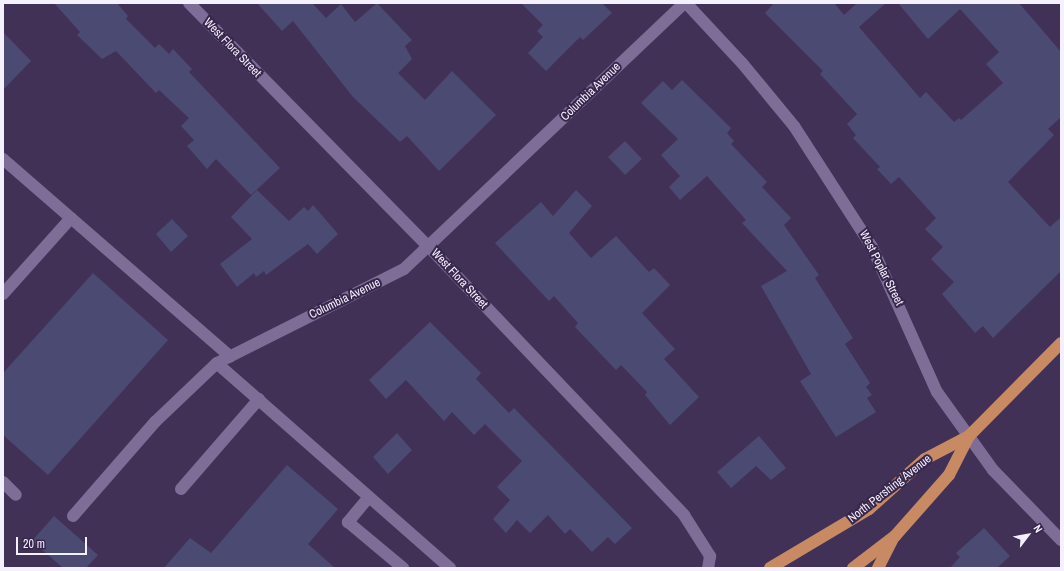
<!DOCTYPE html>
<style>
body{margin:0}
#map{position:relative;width:1064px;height:571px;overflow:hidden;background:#423157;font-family:"Archivo Narrow",sans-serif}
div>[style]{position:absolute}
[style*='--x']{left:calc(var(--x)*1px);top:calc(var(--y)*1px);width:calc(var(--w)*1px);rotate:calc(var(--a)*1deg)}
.building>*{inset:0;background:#4a4a73}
.minor>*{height:12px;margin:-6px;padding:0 6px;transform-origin:6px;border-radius:6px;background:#7e6d97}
.major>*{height:12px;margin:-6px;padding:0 6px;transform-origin:6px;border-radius:6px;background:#c78a63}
span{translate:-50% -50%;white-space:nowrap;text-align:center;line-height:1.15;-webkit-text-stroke:4px #37274c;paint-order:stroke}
.street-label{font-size:12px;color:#f5f0fe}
.frame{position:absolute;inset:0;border:4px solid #f5f0fe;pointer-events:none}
.north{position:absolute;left:1008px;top:515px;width:40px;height:40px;-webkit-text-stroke:3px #37274c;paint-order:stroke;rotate:58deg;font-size:11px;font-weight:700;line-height:16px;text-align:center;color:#f5f0fe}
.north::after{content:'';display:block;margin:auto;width:14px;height:18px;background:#f5f0fe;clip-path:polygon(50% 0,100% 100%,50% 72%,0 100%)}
.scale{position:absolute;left:16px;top:537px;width:71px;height:18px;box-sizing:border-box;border:2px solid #f5f0fe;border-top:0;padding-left:5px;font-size:12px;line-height:14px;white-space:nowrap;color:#f5f0fe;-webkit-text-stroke:3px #37274c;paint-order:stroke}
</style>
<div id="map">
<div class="building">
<i style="clip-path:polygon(54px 3px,117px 3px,128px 16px,126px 19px,155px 48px,159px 44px,169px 54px,173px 49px,192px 69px,189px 72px,280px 168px,251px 195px,216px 159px,207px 169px,187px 146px,194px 140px,181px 126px,189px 118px,159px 90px,156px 93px,116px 51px,102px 59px,77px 35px,80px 32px)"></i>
<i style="clip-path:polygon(257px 3px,312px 3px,326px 18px,341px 4px,355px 22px,377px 3px,412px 40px,405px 46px,412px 59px,398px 73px,425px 100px,452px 71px,496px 115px,439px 171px,407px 136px,400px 142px,353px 97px,293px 21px,282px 31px)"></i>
<i style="clip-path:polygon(521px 3px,602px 3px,612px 13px,583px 40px,580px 37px,546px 71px,528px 53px,543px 37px,537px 31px,543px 25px)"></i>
<i style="clip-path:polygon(774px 3px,834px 3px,844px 15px,857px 3px,886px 3px,859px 27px,920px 98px,926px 92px,954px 122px,959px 118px,961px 120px,1003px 83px,986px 64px,999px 52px,960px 9px,928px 39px,898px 3px,1019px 3px,1061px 52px,1061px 117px,1048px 129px,1054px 135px,1008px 182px,1050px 227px,1061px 217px,1061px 271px,993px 338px,983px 326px,975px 333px,942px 294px,954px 282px,931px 259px,943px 247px,925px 229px,936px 218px,899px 177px,891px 184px,877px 169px,880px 167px,853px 138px,856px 135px,847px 124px,857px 114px,820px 74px,823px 71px,765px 13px)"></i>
<i style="clip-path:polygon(3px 32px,31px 61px,3px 90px)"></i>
<i style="clip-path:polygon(682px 80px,731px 128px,727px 133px,734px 141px,731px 144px,767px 182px,762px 187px,791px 218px,784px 225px,819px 275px,815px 278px,853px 338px,845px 344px,870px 383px,866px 387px,872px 395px,867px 398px,876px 412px,836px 437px,800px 381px,811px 374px,761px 286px,787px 271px,742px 223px,746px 220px,707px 176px,680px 200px,669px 187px,680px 176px,661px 155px,678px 139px,641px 103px,663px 81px,672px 90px)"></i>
<i style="clip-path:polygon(625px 141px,642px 159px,625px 175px,608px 157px)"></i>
<i style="clip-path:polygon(257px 190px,289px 221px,304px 207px,308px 211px,313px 205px,338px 234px,317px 254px,308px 244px,266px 275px,264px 271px,256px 277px,254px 273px,237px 287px,220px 264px,252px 239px,231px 217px)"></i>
<i style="clip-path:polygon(576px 190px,592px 206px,569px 233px,591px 258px,616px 236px,649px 272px,654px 268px,670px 285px,642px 313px,675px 349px,664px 359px,699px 397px,670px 425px,645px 395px,647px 392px,621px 365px,616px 370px,575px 327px,578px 323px,554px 296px,549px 301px,495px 243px,541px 202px,553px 216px)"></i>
<i style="clip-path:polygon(172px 219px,188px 236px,171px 252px,156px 234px)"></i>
<i style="clip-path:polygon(93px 273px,168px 340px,48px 475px,3px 435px,3px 373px)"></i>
<i style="clip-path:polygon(430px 322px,481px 373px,476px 379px,509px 413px,514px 408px,632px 528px,615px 544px,608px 537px,592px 552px,570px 529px,565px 534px,548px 515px,530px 533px,517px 520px,506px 533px,493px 519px,510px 500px,497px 487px,522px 461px,485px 424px,474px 435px,452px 412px,444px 421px,406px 380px,386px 399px,369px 380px)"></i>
<i style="clip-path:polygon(397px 433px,412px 450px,388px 474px,373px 457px)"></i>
<i style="clip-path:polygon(759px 436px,786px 468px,771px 480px,756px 466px,731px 488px,717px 472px)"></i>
<i style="clip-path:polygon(287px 465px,338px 509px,308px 544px,335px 568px,164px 568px,190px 538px,211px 553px)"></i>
<i style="clip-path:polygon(54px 516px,98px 555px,86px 568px,63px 568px,32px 541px)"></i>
<i style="clip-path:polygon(984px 528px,1010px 556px,997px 568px,950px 568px,960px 557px,956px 553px)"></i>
</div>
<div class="minor">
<i style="--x:189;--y:3;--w:342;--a:45.5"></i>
<i style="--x:429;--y:247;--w:370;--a:46.4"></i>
<i style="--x:684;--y:515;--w:49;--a:57.6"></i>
<i style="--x:710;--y:556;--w:12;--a:99"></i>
<i style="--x:686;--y:3;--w:82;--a:47"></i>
<i style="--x:742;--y:63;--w:82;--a:50.5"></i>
<i style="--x:794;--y:126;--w:144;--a:57.2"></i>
<i style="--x:872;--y:247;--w:159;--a:65.9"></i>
<i style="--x:937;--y:392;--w:96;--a:54.3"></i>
<i style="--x:993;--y:470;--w:98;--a:45.8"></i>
<i style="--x:3;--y:159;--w:301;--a:41"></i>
<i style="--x:3;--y:294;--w:102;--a:-48.2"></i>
<i style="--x:3;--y:482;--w:18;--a:45"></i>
<i style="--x:181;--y:489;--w:119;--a:-49.1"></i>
<i style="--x:369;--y:497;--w:33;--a:130"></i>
<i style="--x:348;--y:522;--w:72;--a:39.9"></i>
<i style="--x:73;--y:516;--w:125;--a:-48.9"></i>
<i style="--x:155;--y:422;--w:86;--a:-43.6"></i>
<i style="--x:450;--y:568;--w:310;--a:-138.7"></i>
<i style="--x:217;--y:363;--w:209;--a:-26.7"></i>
<i style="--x:404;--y:269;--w:386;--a:-43.5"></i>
</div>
<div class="major">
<i style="--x:770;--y:568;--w:115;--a:-30.8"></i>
<i style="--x:869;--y:509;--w:75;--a:-41.8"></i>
<i style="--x:925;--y:459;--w:50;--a:-27.6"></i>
<i style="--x:853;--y:568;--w:53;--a:-37.3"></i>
<i style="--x:895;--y:536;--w:81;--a:-48.5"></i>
<i style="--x:949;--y:475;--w:44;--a:-62.9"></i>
<i style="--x:969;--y:436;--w:131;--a:-45.3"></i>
<i style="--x:878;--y:568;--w:33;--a:-63"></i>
</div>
<div class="street-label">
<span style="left:232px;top:48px;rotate:46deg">West Flora Street</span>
<span style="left:591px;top:92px;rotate:-44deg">Columbia Avenue</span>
<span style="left:881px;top:268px;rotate:63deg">West Poplar Street</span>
<span style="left:459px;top:279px;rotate:47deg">West Flora Street</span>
<span style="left:345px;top:299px;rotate:-26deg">Columbia Avenue</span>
<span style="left:890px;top:489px;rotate:-38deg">North Pershing Avenue</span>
</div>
<div class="frame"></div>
<div class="north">N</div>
<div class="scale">20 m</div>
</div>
